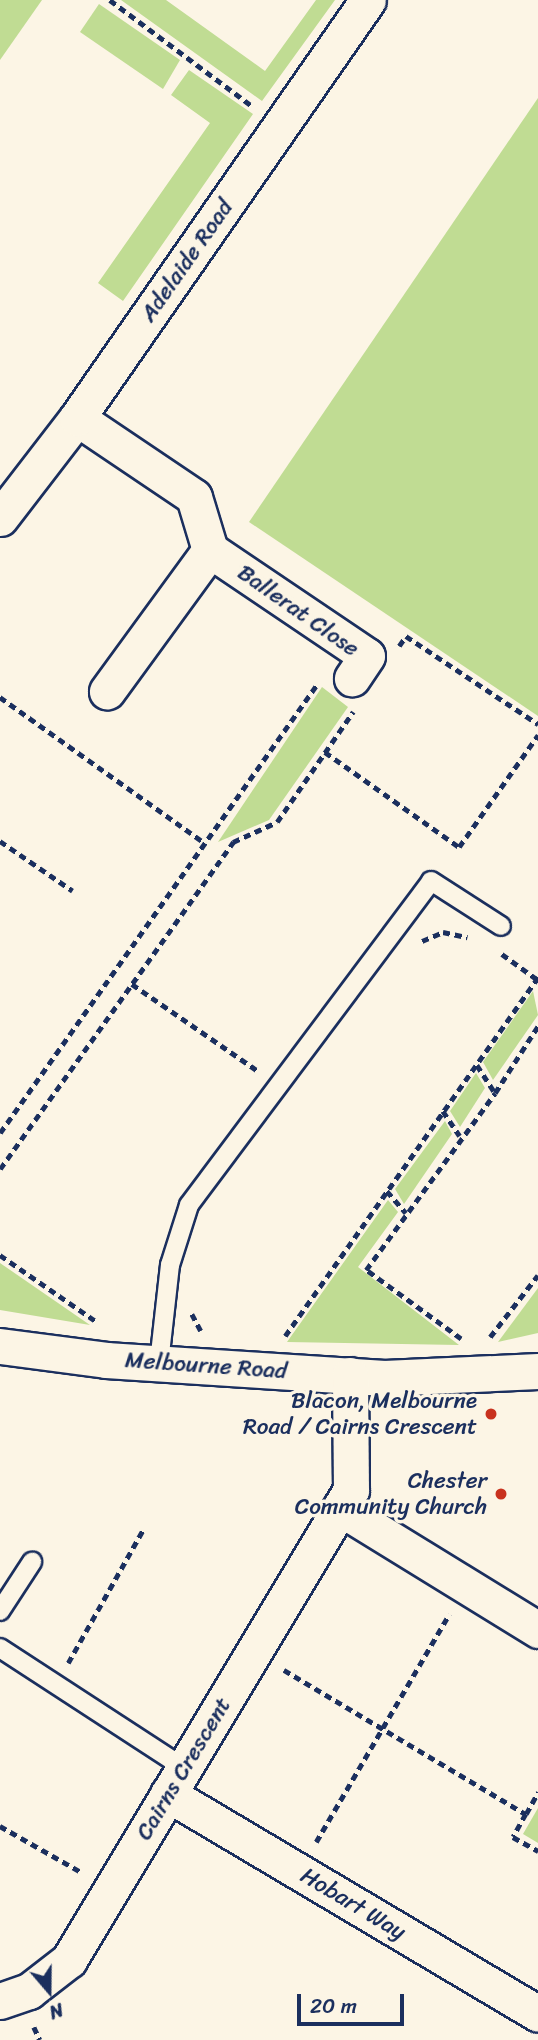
<!DOCTYPE html>
<style>
body{margin:0}
#map{position:relative;width:538px;height:2040px;overflow:hidden;background:#fcf5e5;font-family:Sriracha,sans-serif}
div>[style]{position:absolute}
[style*='--x']{left:calc(var(--x)*1px);top:calc(var(--y)*1px);width:calc(var(--w)*1px);rotate:calc(var(--a)*1deg)}
.green>*{inset:0;background:#c0dc93}
.path>*{height:4.5px;margin-top:-2.25px;transform-origin:0;background:repeating-linear-gradient(90deg,#1b2f5e 0 7px,transparent 0 12px)}
.roads{filter:drop-shadow(2px 0 #1b2f5e) drop-shadow(-2px 0 #1b2f5e) drop-shadow(0 2px #1b2f5e) drop-shadow(0 -2px #1b2f5e)}
.service>*{height:18px;margin:-9px;padding:0 9px;transform-origin:9px;border-radius:9px;background:#fcf5e5}
.minor>*{height:35px;margin:-17.5px;padding:0 17.5px;transform-origin:17.5px;border-radius:17.5px;background:#fcf5e5}
.dots>*{width:19px;height:19px;translate:-50% -50%;box-sizing:border-box;border:4px solid #fcf5e5;border-radius:50%}
span{translate:-50% -50%;white-space:nowrap;text-align:center;line-height:1.15;-webkit-text-stroke:7px #fcf5e5;paint-order:stroke}
.street-label{font-size:23px;color:#1b2f5e}
.poi-label{font-size:23px;color:#1b2f5e}
.right{translate:-100% -50%;text-align:right}
.north{position:absolute;left:14px;top:1956px;width:70px;height:70px;-webkit-text-stroke:5px #fcf5e5;paint-order:stroke;rotate:160deg;font-size:19px;font-weight:700;line-height:28px;text-align:center;color:#1b2f5e}
.north::after{content:'';display:block;margin:auto;width:24px;height:32px;background:#1b2f5e;clip-path:polygon(50% 0,100% 100%,50% 72%,0 100%)}
.scale{position:absolute;left:297px;top:1994px;width:107px;height:32px;box-sizing:border-box;border:4px solid #1b2f5e;border-top:0;padding-left:9px;font-size:21px;line-height:24px;white-space:nowrap;color:#1b2f5e;-webkit-text-stroke:5px #fcf5e5;paint-order:stroke}
</style>
<div id="map">
<div class="green">
<i style="clip-path:polygon(0 0,42px 0,0 60px)"></i>
<i style="clip-path:polygon(121px 0,166px 0,265px 71px,316px 0,335px 0,262px 101px)"></i>
<i style="clip-path:polygon(99px 4px,180px 60px,163px 89px,80px 32px)"></i>
<i style="clip-path:polygon(189px 70px,253px 114px,123px 301px,98px 283px,210px 123px,171px 95px)"></i>
<i style="clip-path:polygon(538px 98px,538px 716px,249px 522px)"></i>
<i style="clip-path:polygon(322px 687px,348px 707px,269px 820px,218px 842px)"></i>
<i style="clip-path:polygon(533px 991px,538px 1015px,493px 1080px,483px 1062px)"></i>
<i style="clip-path:polygon(476px 1073px,485px 1088px,460px 1127px,450px 1111px)"></i>
<i style="clip-path:polygon(445px 1121px,452px 1134px,404px 1204px,395px 1189px)"></i>
<i style="clip-path:polygon(388px 1200px,398px 1212px,358px 1267px,459px 1345px,287px 1342px)"></i>
<i style="clip-path:polygon(0 1263px,90px 1325px,0 1310px)"></i>
<i style="clip-path:polygon(538px 1288px,538px 1333px,498px 1342px)"></i>
<i style="clip-path:polygon(538px 1808px,538px 1843px,523px 1834px)"></i>
</div>
<div class="path">
<i style="--x:110;--y:0;--w:176;--a:36.7"></i>
<i style="--x:399;--y:646;--w:12;--a:-55"></i>
<i style="--x:406;--y:636;--w:159;--a:33.7"></i>
<i style="--x:0;--y:697;--w:252;--a:35.5"></i>
<i style="--x:325;--y:752;--w:164;--a:35.3"></i>
<i style="--x:459;--y:847;--w:137;--a:-54.8"></i>
<i style="--x:0;--y:841;--w:88;--a:34.4"></i>
<i style="--x:422;--y:941;--w:23;--a:-23"></i>
<i style="--x:443;--y:932;--w:25;--a:12"></i>
<i style="--x:502;--y:954;--w:44;--a:35.8"></i>
<i style="--x:132;--y:984;--w:153;--a:34.6"></i>
<i style="--x:477;--y:1065;--w:33;--a:57"></i>
<i style="--x:443;--y:1111;--w:30;--a:56"></i>
<i style="--x:0;--y:1133;--w:551;--a:-54.75"></i>
<i style="--x:0;--y:1169;--w:402;--a:-54.5"></i>
<i style="--x:233;--y:842;--w:48;--a:-24.4"></i>
<i style="--x:277;--y:822;--w:134;--a:-55.4"></i>
<i style="--x:387;--y:1191;--w:29;--a:49"></i>
<i style="--x:0;--y:1255;--w:118;--a:34.6"></i>
<i style="--x:192;--y:1314;--w:19;--a:62"></i>
<i style="--x:285;--y:1336;--w:439;--a:-54.8"></i>
<i style="--x:490;--y:1337;--w:78;--a:-52.3"></i>
<i style="--x:461;--y:1339;--w:117;--a:-144"></i>
<i style="--x:366;--y:1270;--w:219;--a:-53.9"></i>
<i style="--x:495;--y:1093;--w:80;--a:-57.3"></i>
<i style="--x:68;--y:1663;--w:153;--a:-60.6"></i>
<i style="--x:284;--y:1670;--w:282;--a:30.8"></i>
<i style="--x:526;--y:1814;--w:25;--a:-61"></i>
<i style="--x:526;--y:1814;--w:26;--a:119"></i>
<i style="--x:513;--y:1837;--w:29;--a:29"></i>
<i style="--x:0;--y:1826;--w:93;--a:29.6"></i>
<i style="--x:316;--y:1842;--w:264;--a:-59.7"></i>
<i style="--x:34;--y:2027;--w:14;--a:65"></i>
</div>
<div class="roads">
<div class="service">
<i style="--x:159;--y:1363;--w:99;--a:-83.6"></i>
<i style="--x:170;--y:1265;--w:63;--a:-72.4"></i>
<i style="--x:189;--y:1205;--w:404;--a:-53.2"></i>
<i style="--x:431;--y:881;--w:83;--a:32.7"></i>
<i style="--x:0;--y:1611;--w:59;--a:-56.9"></i>
<i style="--x:0;--y:1648;--w:220;--a:33.1"></i>
</div>
<div class="minor">
<i style="--x:77;--y:418;--w:141;--a:34"></i>
<i style="--x:194;--y:497;--w:55;--a:73.2"></i>
<i style="--x:210;--y:550;--w:175;--a:126.1"></i>
<i style="--x:0;--y:518;--w:126;--a:-52.4"></i>
<i style="--x:77;--y:418;--w:509;--a:-55.16"></i>
<i style="--x:210;--y:550;--w:189;--a:34"></i>
<i style="--x:367;--y:656;--w:27;--a:124"></i>
<i style="--x:0;--y:1346;--w:107;--a:7.5"></i>
<i style="--x:106;--y:1360;--w:279;--a:3.7"></i>
<i style="--x:384;--y:1378;--w:154;--a:-2.6"></i>
<i style="--x:340;--y:1508;--w:233;--a:31.6"></i>
<i style="--x:168;--y:1794;--w:430;--a:30.7"></i>
<i style="--x:0;--y:2001;--w:31;--a:-19"></i>
<i style="--x:29;--y:1991;--w:51;--a:-37.8"></i>
<i style="--x:69;--y:1960;--w:548;--a:-59.04"></i>
<i style="--x:351;--y:1490;--w:115;--a:-90.5"></i>
</div>
</div>
<div class="dots">
<i style="left:491px;top:1414px;background:#c8321e"></i>
<i style="left:501px;top:1494px;background:#c8321e"></i>
</div>
<div class="street-label">
<span style="left:187px;top:261px;rotate:-55deg">Adelaide Road</span>
<span style="left:298px;top:611px;rotate:35deg">Ballerat Close</span>
<span style="left:206px;top:1366px;rotate:4deg">Melbourne Road</span>
<span style="left:184px;top:1769px;rotate:-59deg">Cairns Crescent</span>
<span style="left:353px;top:1904px;rotate:31deg">Hobart Way</span>
</div>
<div class="poi-label">
<span class="right" style="left:477px;top:1414px">Blacon, Melbourne<br>Road / Cairns Crescent</span>
<span class="right" style="left:487px;top:1494px">Chester<br>Community Church</span>
</div>
<div class="north">N</div>
<div class="scale">20 m</div>
</div>
